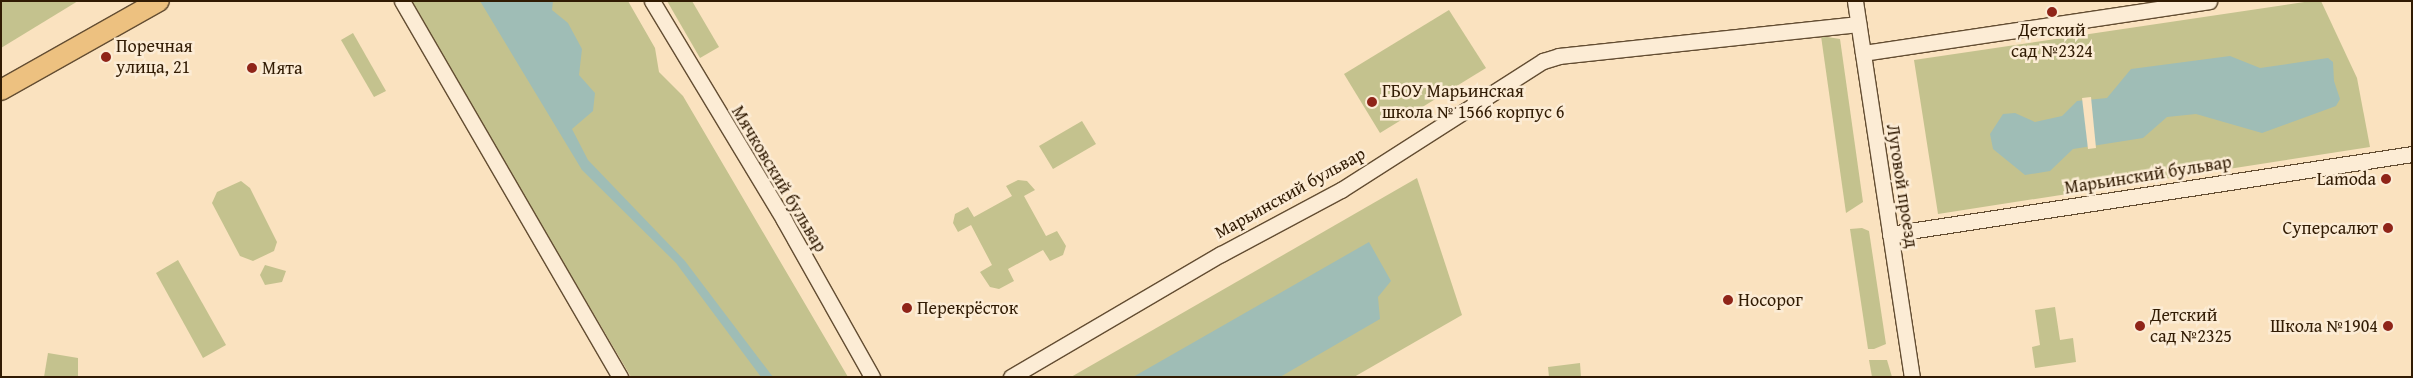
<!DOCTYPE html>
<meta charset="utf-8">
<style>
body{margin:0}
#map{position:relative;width:2413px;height:378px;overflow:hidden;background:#fae2bf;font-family:"Gentium Book Plus",serif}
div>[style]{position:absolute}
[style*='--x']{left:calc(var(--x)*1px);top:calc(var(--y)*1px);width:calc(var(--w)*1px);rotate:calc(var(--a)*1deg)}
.green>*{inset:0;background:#c4c28e}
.water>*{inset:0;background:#9fbdb6}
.pier>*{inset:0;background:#fae2bf}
.roads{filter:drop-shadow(1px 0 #634d32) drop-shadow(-1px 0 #634d32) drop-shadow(0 1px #634d32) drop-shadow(0 -1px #634d32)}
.minor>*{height:15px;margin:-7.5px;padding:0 7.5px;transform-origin:7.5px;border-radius:7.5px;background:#fcecd5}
.major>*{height:20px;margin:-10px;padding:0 10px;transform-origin:10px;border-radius:10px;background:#edc180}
.dots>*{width:14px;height:14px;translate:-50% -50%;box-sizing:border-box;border:2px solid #fcecd5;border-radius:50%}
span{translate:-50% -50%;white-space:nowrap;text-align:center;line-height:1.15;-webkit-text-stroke:5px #fcecd5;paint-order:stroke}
.poi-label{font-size:18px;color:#311b03}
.left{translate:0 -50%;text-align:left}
.right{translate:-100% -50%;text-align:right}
.street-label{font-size:18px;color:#311b03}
.frame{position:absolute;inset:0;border:2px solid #311b03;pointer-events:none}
</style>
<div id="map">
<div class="green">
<i style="clip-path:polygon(1px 1px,78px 1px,1px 48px)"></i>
<i style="clip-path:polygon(409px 1px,628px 1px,655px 48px,659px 72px,683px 96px,848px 377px,631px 377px)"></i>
<i style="clip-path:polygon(667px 1px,692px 1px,719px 47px,700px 58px)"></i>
<i style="clip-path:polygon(2311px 1px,2321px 1px,2357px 78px,2370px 147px,1938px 214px,1914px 60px)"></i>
<i style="clip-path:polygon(1449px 10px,1486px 68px,1380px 133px,1344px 74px)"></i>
<i style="clip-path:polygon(353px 33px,386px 91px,374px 97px,341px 40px)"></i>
<i style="clip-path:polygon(1821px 36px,1840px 39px,1863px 202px,1846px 213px)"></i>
<i style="clip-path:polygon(1082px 121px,1096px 144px,1053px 169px,1039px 146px)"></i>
<i style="clip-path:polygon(1417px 178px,1462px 315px,1354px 377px,1071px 377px)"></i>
<i style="clip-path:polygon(1018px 180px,1027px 181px,1035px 190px,1024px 196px,1046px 236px,1057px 231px,1066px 246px,1063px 255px,1050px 261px,1043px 250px,1008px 269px,1014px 281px,999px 289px,990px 287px,980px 272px,992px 265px,971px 225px,958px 232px,953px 223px,955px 214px,968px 207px,974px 217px,1012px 196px,1006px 186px)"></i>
<i style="clip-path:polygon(241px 181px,250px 188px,277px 242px,274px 251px,253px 261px,240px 256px,212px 203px,217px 192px)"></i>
<i style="clip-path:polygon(1862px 228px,1869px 231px,1886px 344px,1874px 349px,1868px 349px,1850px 229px)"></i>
<i style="clip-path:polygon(178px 260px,226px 345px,203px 358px,156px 273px)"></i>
<i style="clip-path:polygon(265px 265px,286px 271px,282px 282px,265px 285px,260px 275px)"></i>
<i style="clip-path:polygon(2055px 307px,2060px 340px,2073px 338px,2076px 362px,2035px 368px,2032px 347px,2040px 345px,2035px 310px)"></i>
<i style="clip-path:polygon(48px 353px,78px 358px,78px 377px,44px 377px)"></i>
<i style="clip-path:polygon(1869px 360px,1887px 360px,1892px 377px,1872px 377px)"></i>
<i style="clip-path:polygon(1580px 363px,1581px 377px,1549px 377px,1548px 367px)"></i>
</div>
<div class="water">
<i style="clip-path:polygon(480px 1px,553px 1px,552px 10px,568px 23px,582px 49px,579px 75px,595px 93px,593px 111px,572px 129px,588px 160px,685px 261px,773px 377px,761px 377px,676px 263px,582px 170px)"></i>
<i style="clip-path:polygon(2230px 56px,2260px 68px,2328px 58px,2333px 62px,2334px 81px,2340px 99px,2336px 106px,2262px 133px,2196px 114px,2167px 117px,2143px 138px,2073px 149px,2050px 171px,2025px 175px,1993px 149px,1990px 134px,2003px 114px,2015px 113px,2035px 122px,2062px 116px,2077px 101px,2107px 98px,2131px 69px)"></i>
<i style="clip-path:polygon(1369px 242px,1391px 281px,1378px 297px,1380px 319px,1280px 377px,1133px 377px)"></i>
</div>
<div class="pier">
<i style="clip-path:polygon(2091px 97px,2096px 148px,2088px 149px,2082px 98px)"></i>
</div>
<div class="roads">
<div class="minor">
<i style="--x:402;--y:1;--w:435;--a:59.9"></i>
<i style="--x:652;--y:1;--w:256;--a:58.9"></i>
<i style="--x:784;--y:220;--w:180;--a:60.7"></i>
<i style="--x:1855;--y:1;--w:380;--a:81.4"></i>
<i style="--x:1863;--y:53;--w:350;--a:-8.5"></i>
<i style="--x:1890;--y:234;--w:528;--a:-8.71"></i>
<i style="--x:1011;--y:377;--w:243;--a:-30.4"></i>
<i style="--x:1221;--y:254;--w:136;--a:-28.1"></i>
<i style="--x:1341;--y:190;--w:240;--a:-32.6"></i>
<i style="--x:1543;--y:61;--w:17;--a:-17"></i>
<i style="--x:1559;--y:56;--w:301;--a:-6.1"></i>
</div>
<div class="major">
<i style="--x:1;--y:90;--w:181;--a:-29.4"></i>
</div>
</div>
<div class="dots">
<i style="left:2052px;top:12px;background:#8f2418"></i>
<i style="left:106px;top:57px;background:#8f2418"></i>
<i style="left:252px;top:68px;background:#8f2418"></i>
<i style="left:1372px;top:102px;background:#8f2418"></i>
<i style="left:2386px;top:179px;background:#8f2418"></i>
<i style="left:2388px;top:228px;background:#8f2418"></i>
<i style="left:1728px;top:300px;background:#8f2418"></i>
<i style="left:907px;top:308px;background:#8f2418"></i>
<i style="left:2140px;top:326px;background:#8f2418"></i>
<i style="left:2388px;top:326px;background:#8f2418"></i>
</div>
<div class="poi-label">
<span style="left:2052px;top:41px">Детский<br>сад №2324</span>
<span class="left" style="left:116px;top:57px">Поречная<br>улица, 21</span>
<span class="left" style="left:262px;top:68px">Мята</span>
<span class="left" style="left:1382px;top:102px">ГБОУ Марьинская<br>школа № 1566 корпус 6</span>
<span class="right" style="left:2376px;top:179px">Lamoda</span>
<span class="right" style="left:2378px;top:228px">Суперсалют</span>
<span class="left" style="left:1738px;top:300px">Носорог</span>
<span class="left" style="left:917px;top:308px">Перекрёсток</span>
<span class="left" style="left:2150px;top:326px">Детский<br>сад №2325</span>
<span class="right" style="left:2378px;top:326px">Школа №1904</span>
</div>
<div class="street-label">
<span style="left:2148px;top:175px;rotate:-9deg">Марьинский бульвар</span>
<span style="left:779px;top:179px;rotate:59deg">Мячковский бульвар</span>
<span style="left:1902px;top:186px;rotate:81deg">Луговой проезд</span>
<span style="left:1290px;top:193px;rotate:-29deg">Марьинский бульвар</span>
</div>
<div class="frame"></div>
</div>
